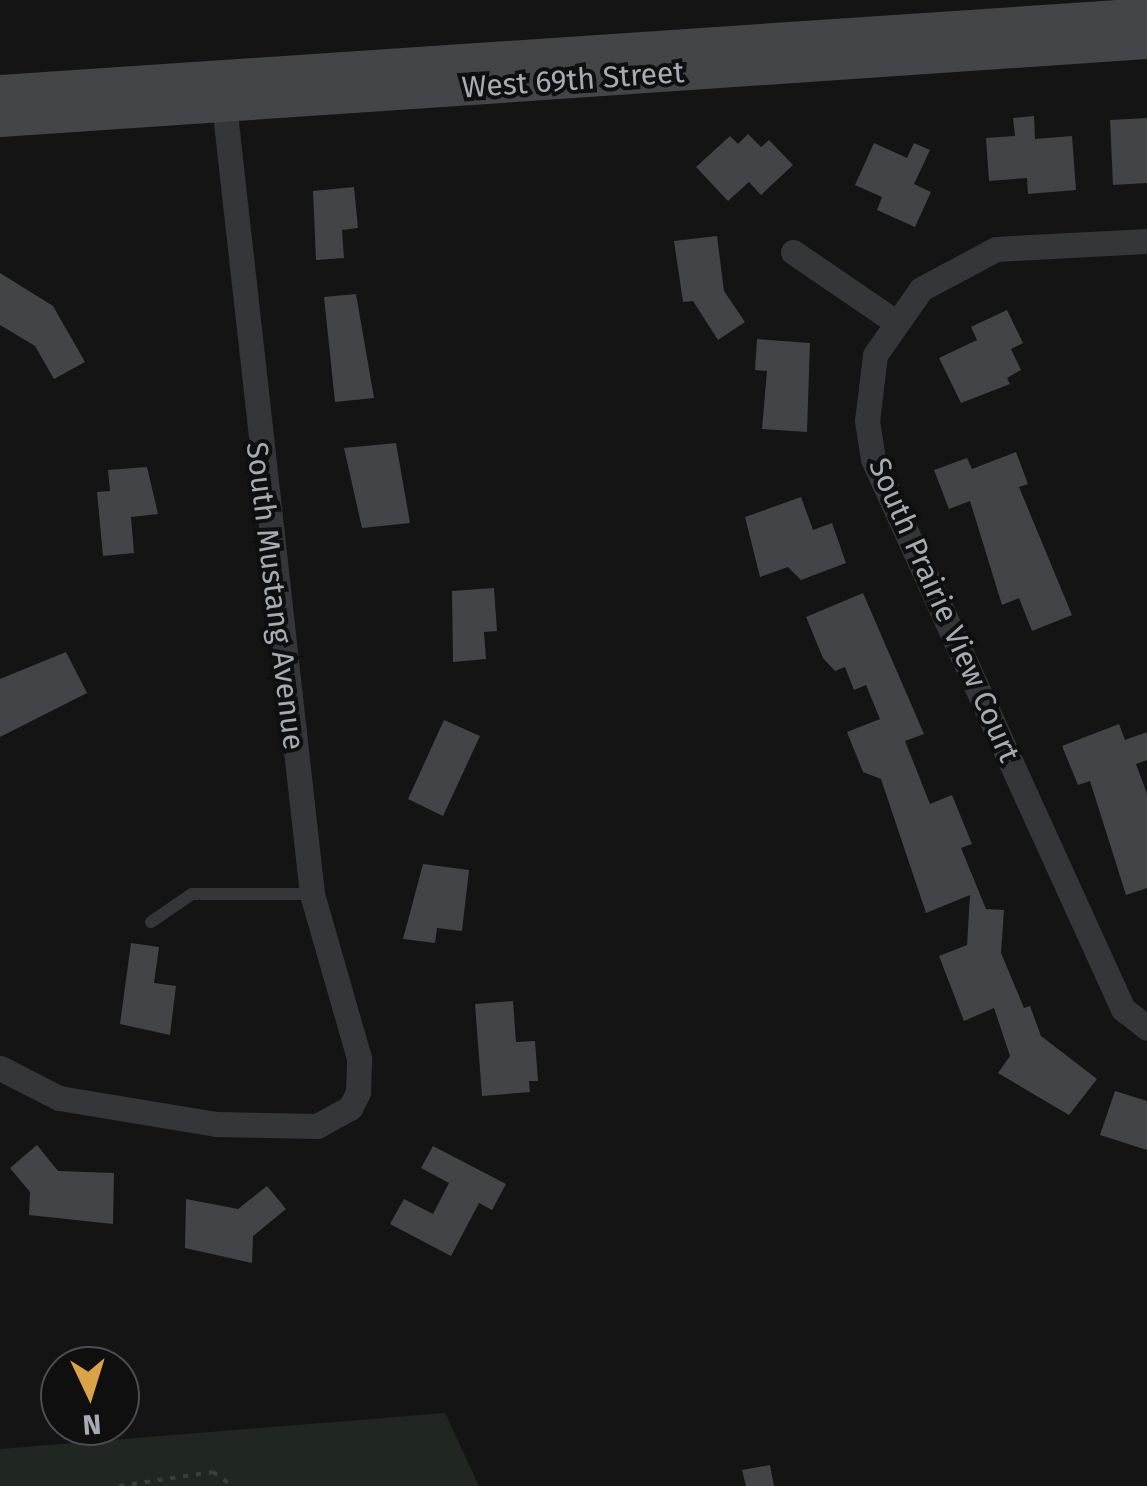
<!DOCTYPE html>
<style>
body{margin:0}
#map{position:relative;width:1147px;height:1486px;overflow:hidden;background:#141415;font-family:"Fira Sans",sans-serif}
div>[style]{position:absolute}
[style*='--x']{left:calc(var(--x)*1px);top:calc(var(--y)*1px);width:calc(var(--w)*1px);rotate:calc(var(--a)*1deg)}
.green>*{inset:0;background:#202721}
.building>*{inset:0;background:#434448}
.path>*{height:4px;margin-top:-2px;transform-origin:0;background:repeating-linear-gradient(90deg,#3b3d40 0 5px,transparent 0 13px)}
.lane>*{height:12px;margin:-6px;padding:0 6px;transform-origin:6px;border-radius:6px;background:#35363a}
.street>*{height:25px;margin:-12.5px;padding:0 12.5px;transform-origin:12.5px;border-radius:12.5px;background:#35363a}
.secondary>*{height:35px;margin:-17.5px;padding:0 17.5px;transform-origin:17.5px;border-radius:17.5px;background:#434549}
span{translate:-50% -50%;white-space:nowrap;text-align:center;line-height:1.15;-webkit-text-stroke:8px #0f0f10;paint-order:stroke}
.street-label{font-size:30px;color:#a7abb4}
.north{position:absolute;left:40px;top:1346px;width:100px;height:100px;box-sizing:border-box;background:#0f0f10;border:2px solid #4c4d52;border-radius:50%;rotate:176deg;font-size:28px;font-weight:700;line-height:40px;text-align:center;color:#a7abb4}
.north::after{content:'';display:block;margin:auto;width:35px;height:45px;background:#dba346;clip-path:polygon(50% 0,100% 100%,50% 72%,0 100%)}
</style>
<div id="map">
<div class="green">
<i style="clip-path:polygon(445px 1413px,479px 1486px,0 1486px,0 1449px)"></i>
</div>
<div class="building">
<i style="clip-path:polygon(1034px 116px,1035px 139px,1072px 136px,1076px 190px,1028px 194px,1027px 178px,989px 181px,986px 138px,1015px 136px,1013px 118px)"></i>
<i style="clip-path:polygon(1147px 118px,1147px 183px,1113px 185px,1110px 120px)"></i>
<i style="clip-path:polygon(748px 134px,761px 147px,769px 140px,793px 165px,761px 195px,749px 182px,728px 201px,696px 167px,730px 136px,738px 144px)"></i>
<i style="clip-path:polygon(874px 143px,907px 158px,914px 143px,930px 150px,914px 184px,931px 192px,915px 227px,877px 210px,882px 197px,855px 185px)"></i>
<i style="clip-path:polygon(354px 187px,358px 228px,342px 230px,344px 258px,316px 260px,313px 191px)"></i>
<i style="clip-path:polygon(717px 236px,724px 291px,745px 322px,718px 340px,693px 301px,683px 302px,674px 241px)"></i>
<i style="clip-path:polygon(0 273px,53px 306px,85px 362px,54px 379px,35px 346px,0 325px)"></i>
<i style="clip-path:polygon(356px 294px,374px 398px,335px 402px,324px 297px)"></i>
<i style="clip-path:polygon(1007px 310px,1023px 343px,1011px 349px,1021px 370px,1007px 378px,1010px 384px,961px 403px,939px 358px,977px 340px,971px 327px)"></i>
<i style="clip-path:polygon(757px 339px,810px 343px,807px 432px,762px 429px,767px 371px,755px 370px)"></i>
<i style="clip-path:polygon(396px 443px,410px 523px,362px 528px,344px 448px)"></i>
<i style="clip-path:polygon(1016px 452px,1028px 484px,1019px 487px,1072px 615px,1032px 631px,1019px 598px,1002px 605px,970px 501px,949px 509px,934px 470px,967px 458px,972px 469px)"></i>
<i style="clip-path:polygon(147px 467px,158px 514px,131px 517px,134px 553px,103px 556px,97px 492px,110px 491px,108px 470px)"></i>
<i style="clip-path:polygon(801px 497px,813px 530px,832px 523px,846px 563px,801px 580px,788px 567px,760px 577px,745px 517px)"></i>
<i style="clip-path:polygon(494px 588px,497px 631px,484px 632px,486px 659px,453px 662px,452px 591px)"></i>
<i style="clip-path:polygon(863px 593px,924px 734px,905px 741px,930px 804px,952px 795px,972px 844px,961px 848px,986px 909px,1004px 910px,1001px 953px,1024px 1008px,1030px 1006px,1041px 1036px,1097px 1079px,1069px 1115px,998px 1073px,1010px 1056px,994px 1008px,964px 1021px,939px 956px,967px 945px,970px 895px,926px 913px,881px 779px,863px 772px,847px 732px,880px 719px,866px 685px,854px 690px,845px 667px,835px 671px,823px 658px,806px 617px)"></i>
<i style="clip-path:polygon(66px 652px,87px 693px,0 737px,0 679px)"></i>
<i style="clip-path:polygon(444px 720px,480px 736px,443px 816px,408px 799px)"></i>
<i style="clip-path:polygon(1119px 724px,1125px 740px,1147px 732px,1147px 760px,1136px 764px,1147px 794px,1147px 888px,1126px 895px,1090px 781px,1078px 785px,1062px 746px)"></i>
<i style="clip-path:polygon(423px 864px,469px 870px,462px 931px,437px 928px,435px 943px,403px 939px)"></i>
<i style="clip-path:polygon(131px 943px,159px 947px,154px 983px,176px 986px,170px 1035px,120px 1024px)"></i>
<i style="clip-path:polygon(513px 1001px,516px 1042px,535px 1041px,538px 1081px,529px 1081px,530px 1092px,482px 1096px,475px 1004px)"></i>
<i style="clip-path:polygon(1115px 1091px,1147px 1101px,1147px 1150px,1100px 1135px)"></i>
<i style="clip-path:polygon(37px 1145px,58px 1171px,114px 1173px,113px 1224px,29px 1215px,30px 1192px,10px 1168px)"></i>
<i style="clip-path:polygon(433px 1146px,506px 1184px,492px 1210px,479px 1203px,451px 1256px,390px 1224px,404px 1199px,433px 1214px,449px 1183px,421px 1168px)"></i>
<i style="clip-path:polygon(267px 1186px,286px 1209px,253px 1236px,252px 1263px,185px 1248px,186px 1199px,238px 1209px)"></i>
<i style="clip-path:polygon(770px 1465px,774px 1486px,746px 1486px,742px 1470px)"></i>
</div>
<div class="path">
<i style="--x:119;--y:1486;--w:95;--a:-8.5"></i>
<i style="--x:213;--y:1472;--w:24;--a:35"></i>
</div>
<div class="lane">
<i style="--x:151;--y:922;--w:50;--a:-34.3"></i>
<i style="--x:192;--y:894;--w:120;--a:0"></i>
</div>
<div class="street">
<i style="--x:1147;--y:241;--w:151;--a:177"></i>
<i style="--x:996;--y:249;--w:85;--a:151.9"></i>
<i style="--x:921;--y:289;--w:80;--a:124.9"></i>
<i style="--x:875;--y:355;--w:66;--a:96.9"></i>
<i style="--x:867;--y:421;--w:38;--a:81"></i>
<i style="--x:873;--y:459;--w:604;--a:65.56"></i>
<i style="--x:1123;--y:1009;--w:31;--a:38"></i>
<i style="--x:793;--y:252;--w:122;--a:34.3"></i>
<i style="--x:0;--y:1068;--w:66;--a:27"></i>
<i style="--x:59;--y:1098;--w:159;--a:9.4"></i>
<i style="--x:216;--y:1124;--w:101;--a:1.1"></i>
<i style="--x:317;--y:1126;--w:38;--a:-29"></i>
<i style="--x:350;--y:1108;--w:18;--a:-63"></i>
<i style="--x:358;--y:1092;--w:34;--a:-88"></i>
<i style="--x:359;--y:1058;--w:171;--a:-106"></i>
<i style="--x:312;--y:894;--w:812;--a:-96.36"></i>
</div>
<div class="secondary">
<i style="--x:0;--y:92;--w:1150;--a:-3.84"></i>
<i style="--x:0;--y:119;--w:1150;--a:-3.89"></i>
</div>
<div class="street-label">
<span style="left:573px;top:80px;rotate:-4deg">West 69th Street</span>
<span style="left:275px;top:596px;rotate:83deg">South Mustang Avenue</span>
<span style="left:944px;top:610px;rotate:66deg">South Prairie View Court</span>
</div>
<div class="north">N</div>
</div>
